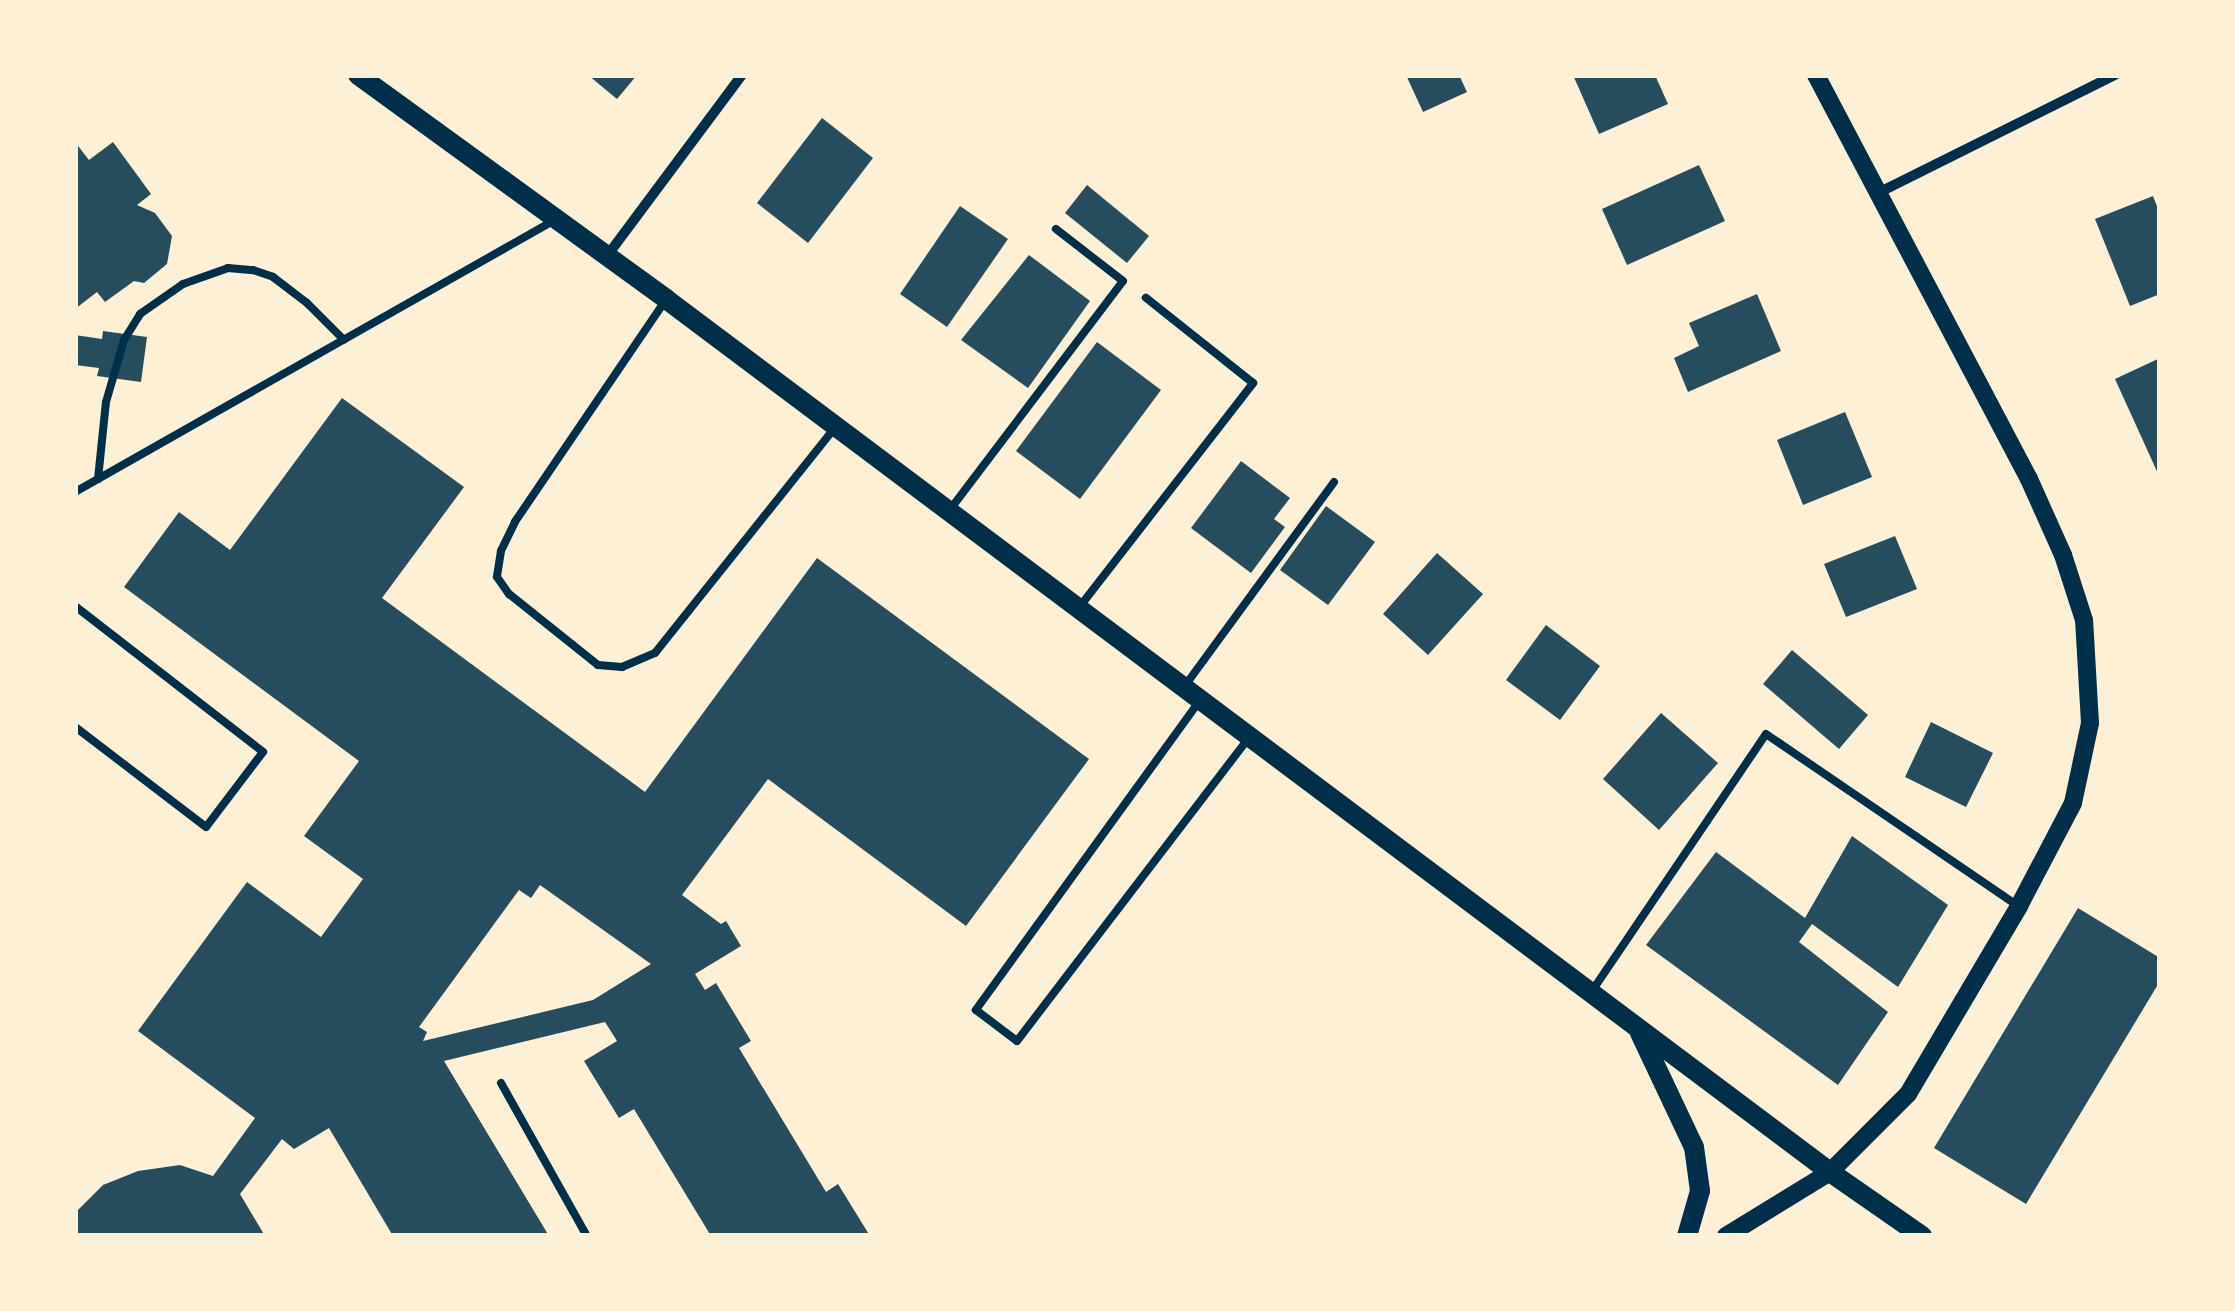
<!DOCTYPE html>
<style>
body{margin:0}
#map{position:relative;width:2235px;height:1311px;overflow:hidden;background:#fdf0d5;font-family:Rubik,sans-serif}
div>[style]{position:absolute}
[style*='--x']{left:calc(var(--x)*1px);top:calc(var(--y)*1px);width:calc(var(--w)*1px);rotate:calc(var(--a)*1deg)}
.building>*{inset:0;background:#264d5e}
.service>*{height:8px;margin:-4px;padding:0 4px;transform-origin:4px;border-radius:4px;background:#003049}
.minor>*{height:10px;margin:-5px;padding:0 5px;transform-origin:5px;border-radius:5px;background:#003049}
.tertiary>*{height:18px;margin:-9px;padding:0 9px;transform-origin:9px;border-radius:9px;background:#003049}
.secondary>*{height:20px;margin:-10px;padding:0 10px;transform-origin:10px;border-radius:10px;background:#003049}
span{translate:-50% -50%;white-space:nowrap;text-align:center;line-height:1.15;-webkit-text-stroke:10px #fdf0d5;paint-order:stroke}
.frame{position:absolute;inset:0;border:78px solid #fdf0d5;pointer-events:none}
</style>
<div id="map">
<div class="building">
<i style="clip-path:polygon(588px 75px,637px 75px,617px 99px)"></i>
<i style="clip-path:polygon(1406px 75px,1459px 75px,1467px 92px,1423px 112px)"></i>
<i style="clip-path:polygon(1573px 75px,1655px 75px,1668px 104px,1599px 134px)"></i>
<i style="clip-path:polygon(822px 118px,873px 158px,808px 243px,757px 203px)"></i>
<i style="clip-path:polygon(75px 142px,89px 160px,113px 142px,151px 194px,137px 205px,155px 213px,172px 236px,167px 264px,144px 283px,134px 281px,105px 302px,97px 292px,75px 309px)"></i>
<i style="clip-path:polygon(1699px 165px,1725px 221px,1627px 265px,1602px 209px)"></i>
<i style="clip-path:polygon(1087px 185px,1149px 236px,1127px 263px,1065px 213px)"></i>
<i style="clip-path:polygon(2153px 196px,2160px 214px,2160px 294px,2130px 306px,2095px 219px)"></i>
<i style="clip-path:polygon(960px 206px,1008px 239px,947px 327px,900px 294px)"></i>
<i style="clip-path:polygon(1029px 255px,1090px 301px,1028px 388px,961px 340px)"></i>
<i style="clip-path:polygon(1757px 294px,1781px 351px,1688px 392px,1674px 358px,1699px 346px,1689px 323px)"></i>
<i style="clip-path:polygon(103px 331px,147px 337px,141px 382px,97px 376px,99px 368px,75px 365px,75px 335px,102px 339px)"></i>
<i style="clip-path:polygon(1097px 342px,1161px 390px,1080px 499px,1016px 451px)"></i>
<i style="clip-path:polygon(2160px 358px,2160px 478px,2115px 379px)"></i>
<i style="clip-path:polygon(evenodd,342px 398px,464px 487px,382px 598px,645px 792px,817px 558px,1089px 759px,966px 926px,768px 779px,682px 895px,721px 924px,726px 921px,741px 946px,695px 974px,705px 990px,716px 983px,751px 1041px,739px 1048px,826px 1192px,838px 1184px,870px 1236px,711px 1236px,634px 1109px,619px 1118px,584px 1061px,617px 1041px,605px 1022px,444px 1061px,549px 1236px,393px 1236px,329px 1128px,294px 1149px,282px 1139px,240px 1194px,265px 1236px,75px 1236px,75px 1213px,103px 1185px,138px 1171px,180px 1165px,213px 1176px,255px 1118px,138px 1031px,247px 882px,321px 937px,363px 879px,304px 836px,359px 761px,124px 587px,179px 512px,230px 550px,342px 398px,540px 885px,651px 964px,593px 1000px,423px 1041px,427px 1032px,419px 1027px,519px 890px,531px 898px,540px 885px)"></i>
<i style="clip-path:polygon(1845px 412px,1872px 477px,1803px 505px,1777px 440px)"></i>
<i style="clip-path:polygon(1241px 461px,1290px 498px,1274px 519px,1285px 527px,1251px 573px,1191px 528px)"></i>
<i style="clip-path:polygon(1326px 506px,1375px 542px,1328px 605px,1280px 570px)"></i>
<i style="clip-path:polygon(1895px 536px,1917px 589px,1846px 617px,1824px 564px)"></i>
<i style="clip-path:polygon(1437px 553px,1483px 594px,1428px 655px,1383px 614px)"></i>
<i style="clip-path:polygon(1546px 625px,1600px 666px,1560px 720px,1506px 680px)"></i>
<i style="clip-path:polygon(1792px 650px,1868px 715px,1839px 749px,1763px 684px)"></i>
<i style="clip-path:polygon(1661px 713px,1718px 763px,1659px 830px,1603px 779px)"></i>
<i style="clip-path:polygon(1931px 722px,1993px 753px,1966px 807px,1905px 777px)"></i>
<i style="clip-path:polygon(1852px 836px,1948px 905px,1898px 987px,1812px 924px,1799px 942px,1888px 1012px,1838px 1085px,1646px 945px,1716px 852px,1805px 918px)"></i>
<i style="clip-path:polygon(2078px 908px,2160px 958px,2160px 981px,2026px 1204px,1934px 1148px)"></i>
</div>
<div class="service">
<i style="--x:665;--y:301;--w:267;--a:124.2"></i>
<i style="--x:515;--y:522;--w:32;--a:116"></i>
<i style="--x:501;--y:551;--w:26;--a:99"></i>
<i style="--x:497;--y:577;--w:21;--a:55"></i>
<i style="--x:509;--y:594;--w:114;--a:38.6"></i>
<i style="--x:598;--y:665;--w:24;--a:5"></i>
<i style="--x:622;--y:667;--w:36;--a:-23"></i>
<i style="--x:655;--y:653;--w:285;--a:-51.4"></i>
<i style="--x:98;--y:479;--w:77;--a:-84.1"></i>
<i style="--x:106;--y:402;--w:65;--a:-73.8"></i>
<i style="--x:124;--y:340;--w:31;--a:-58"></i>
<i style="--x:140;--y:314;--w:52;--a:-34.9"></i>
<i style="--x:183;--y:284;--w:48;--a:-19.6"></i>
<i style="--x:228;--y:268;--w:25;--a:5"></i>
<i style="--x:253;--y:270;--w:21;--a:19"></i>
<i style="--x:273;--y:277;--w:43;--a:37.4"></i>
<i style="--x:307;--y:303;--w:52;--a:45"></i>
<i style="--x:75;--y:492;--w:549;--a:-29.55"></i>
<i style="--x:949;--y:511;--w:288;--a:-52.9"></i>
<i style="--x:1123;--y:281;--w:85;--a:-142.2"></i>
<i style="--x:1081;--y:605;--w:281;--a:-52.2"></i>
<i style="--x:1253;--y:383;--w:137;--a:-141.5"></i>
<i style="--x:75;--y:606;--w:238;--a:37.8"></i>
<i style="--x:263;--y:752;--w:94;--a:127.2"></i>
<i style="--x:206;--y:827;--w:165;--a:-142.6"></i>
<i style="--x:1184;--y:687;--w:254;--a:-53.8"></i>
<i style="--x:1198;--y:703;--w:379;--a:125.9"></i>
<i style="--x:976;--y:1010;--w:51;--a:37.1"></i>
<i style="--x:1017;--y:1041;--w:380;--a:-52.6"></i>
<i style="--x:1592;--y:991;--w:310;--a:-55.9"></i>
<i style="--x:1766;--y:734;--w:305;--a:34.3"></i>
<i style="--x:501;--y:1083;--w:176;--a:60.7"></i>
</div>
<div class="minor">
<i style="--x:1878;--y:193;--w:265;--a:-26.5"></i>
<i style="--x:607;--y:256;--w:226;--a:-53.3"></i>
</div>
<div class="tertiary">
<i style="--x:1726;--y:1236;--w:122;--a:-31.6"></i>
<i style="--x:1830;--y:1172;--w:110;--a:-45"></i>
<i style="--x:1908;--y:1094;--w:218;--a:-59.4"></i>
<i style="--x:2019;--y:906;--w:116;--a:-62.3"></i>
<i style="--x:2073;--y:803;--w:82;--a:-78"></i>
<i style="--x:2090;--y:723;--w:103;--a:-93.3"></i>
<i style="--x:2084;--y:620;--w:68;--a:-107.9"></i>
<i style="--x:2063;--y:555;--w:83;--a:-114.1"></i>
<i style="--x:2029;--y:479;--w:457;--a:-117.8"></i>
</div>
<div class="secondary">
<i style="--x:358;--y:75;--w:381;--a:36"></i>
<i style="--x:666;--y:299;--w:1455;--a:36.87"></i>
<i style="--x:1830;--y:1172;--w:112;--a:34.8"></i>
<i style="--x:1640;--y:1033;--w:126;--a:64.7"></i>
<i style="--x:1694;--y:1147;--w:44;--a:82.2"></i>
<i style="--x:1700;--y:1191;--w:47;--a:106.1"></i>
</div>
<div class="frame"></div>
</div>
